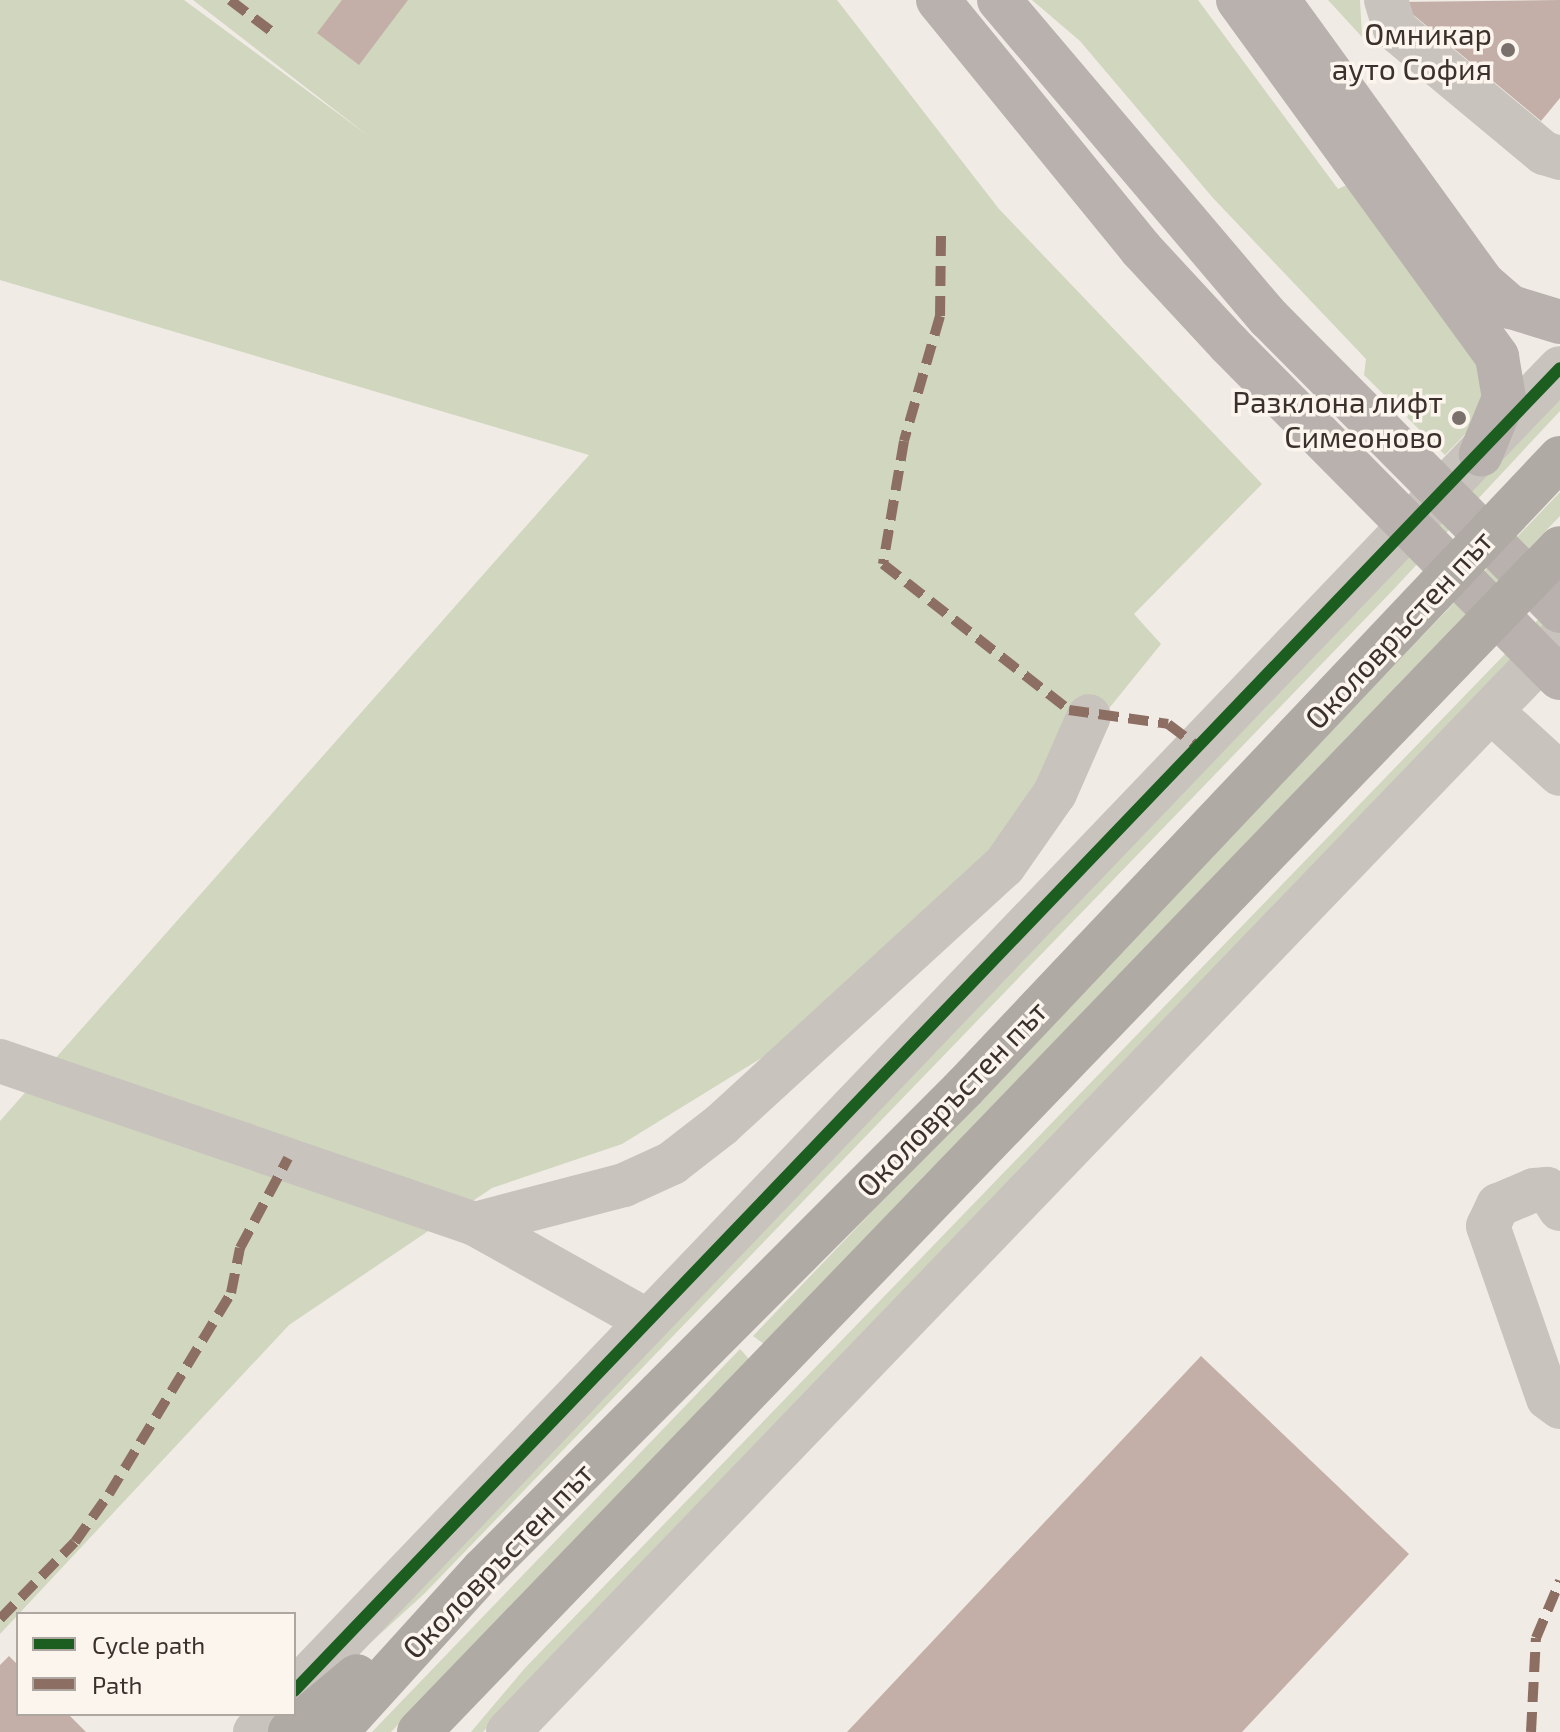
<!DOCTYPE html>
<meta charset="utf-8">
<style>
body{margin:0}
#map{position:relative;width:1560px;height:1732px;overflow:hidden;background:#f0ebe5;font-family:"Exo 2",sans-serif}
div>[style]{position:absolute}
[style*='--x']{left:calc(var(--x)*1px);top:calc(var(--y)*1px);width:calc(var(--w)*1px);rotate:calc(var(--a)*1deg)}
.green>*{inset:0;background:#d1d6bf}
.building>*{inset:0;background:#c3afa7}
.minor>*{height:44px;margin:-22px;padding:0 22px;transform-origin:22px;border-radius:22px;background:#c9c3be}
.major>*{height:44px;margin:-22px;padding:0 22px;transform-origin:22px;border-radius:22px;background:#b8b1ad}
.highway>*{height:44px;margin:-22px;padding:0 22px;transform-origin:22px;border-radius:22px;background:#afaaa4}
.quiet>*{height:10px;margin-top:-5px;transform-origin:0;background:repeating-linear-gradient(90deg,#8d6e63 0 20px,transparent 0 30px)}
.cycleway>*{height:12px;margin:-6px;padding:0 6px;transform-origin:6px;border-radius:6px;background:#1b5e20}
.dots>*{width:22px;height:22px;translate:-50% -50%;box-sizing:border-box;border:4px solid #fbf5ee;border-radius:50%}
span{translate:-50% -50%;white-space:nowrap;text-align:center;line-height:1.15;-webkit-text-stroke:7px #fbf5ee;paint-order:stroke}
.poi-label{font-size:30px;color:#3b302b}
.right{translate:-100% -50%;text-align:right}
.street-label{font-size:30px;color:#3b302b}
.legend{position:absolute;left:16px;top:1612px;width:280px;height:104px;box-sizing:border-box;background:#fbf5ee;border:2px solid #aea6a0;margin:0;padding:10px 14px;list-style:none;font-size:24px;color:#3b302b}
.legend li{display:flex;align-items:center;gap:16px;height:40px}
.legend b{width:40px;border:2px solid #aea6a0}
</style>
<div id="map">
<div class="green">
<i style="clip-path:polygon(0 0,184px 0,370px 137px,193px 0,837px 0,999px 209px,1262px 484px,1134px 614px,1161px 644px,989px 857px,794px 1038px,622px 1144px,492px 1188px,289px 1325px,0 1634px,0 1121px,589px 455px,0 280px)"></i>
<i style="clip-path:polygon(1032px 0,1198px 0,1338px 189px,1351px 183px,1487px 372px,1480px 419px,1445px 455px,1364px 375px,1366px 359px,1213px 198px,1080px 41px)"></i>
<i style="clip-path:polygon(1328px 0,1360px 0,1362px 37px)"></i>
<i style="clip-path:polygon(1560px 393px,1560px 411px,1393px 590px,424px 1594px,322px 1687px)"></i>
<i style="clip-path:polygon(1560px 492px,1560px 516px,764px 1344px,753px 1336px)"></i>
<i style="clip-path:polygon(1560px 597px,1560px 619px,483px 1732px,471px 1732px,525px 1668px)"></i>
<i style="clip-path:polygon(740px 1349px,749px 1359px,391px 1732px,372px 1732px)"></i>
</div>
<div class="building">
<i style="clip-path:polygon(342px 0,408px 0,359px 65px,317px 33px)"></i>
<i style="clip-path:polygon(1560px 0,1560px 98px,1541px 121px,1398px 2px)"></i>
<i style="clip-path:polygon(1201px 1356px,1409px 1554px,1242px 1732px,847px 1732px)"></i>
<i style="clip-path:polygon(9px 1656px,18px 1665px,18px 1714px,68px 1714px,86px 1732px,0 1732px,0 1665px)"></i>
</div>
<div class="minor">
<i style="--x:1386;--y:0;--w:30;--a:73"></i>
<i style="--x:1395;--y:29;--w:194;--a:39.8"></i>
<i style="--x:1544;--y:153;--w:17;--a:17"></i>
<i style="--x:1491;--y:711;--w:93;--a:42.4"></i>
<i style="--x:0;--y:1061;--w:502;--a:18.94"></i>
<i style="--x:475;--y:1224;--w:198;--a:29.3"></i>
<i style="--x:1560;--y:1209;--w:24;--a:-123"></i>
<i style="--x:1547;--y:1189;--w:13;--a:176"></i>
<i style="--x:1534;--y:1190;--w:39;--a:157"></i>
<i style="--x:1498;--y:1205;--w:23;--a:115"></i>
<i style="--x:1488;--y:1226;--w:182;--a:70.8"></i>
<i style="--x:1548;--y:1398;--w:15;--a:37"></i>
<i style="--x:475;--y:1224;--w:154;--a:-14.7"></i>
<i style="--x:624;--y:1185;--w:53;--a:-24.6"></i>
<i style="--x:672;--y:1163;--w:62;--a:-37.8"></i>
<i style="--x:721;--y:1125;--w:384;--a:-42.5"></i>
<i style="--x:1004;--y:866;--w:89;--a:-55.1"></i>
<i style="--x:1055;--y:793;--w:84;--a:-66.2"></i>
<i style="--x:294;--y:1691;--w:1831;--a:-46.26"></i>
<i style="--x:255;--y:1732;--w:25;--a:-47"></i>
<i style="--x:508;--y:1732;--w:1517;--a:-46.1"></i>
</div>
<div class="major">
<i style="--x:938;--y:0;--w:321;--a:50.8"></i>
<i style="--x:1141;--y:249;--w:129;--a:47.2"></i>
<i style="--x:1229;--y:344;--w:470;--a:45.3"></i>
<i style="--x:999;--y:0;--w:417;--a:49.7"></i>
<i style="--x:1269;--y:318;--w:413;--a:45.2"></i>
<i style="--x:1238;--y:0;--w:441;--a:54"></i>
<i style="--x:1497;--y:357;--w:42;--a:80.3"></i>
<i style="--x:1504;--y:398;--w:61;--a:112.3"></i>
<i style="--x:1278;--y:0;--w:349;--a:54.1"></i>
<i style="--x:1483;--y:283;--w:37;--a:41"></i>
<i style="--x:1511;--y:307;--w:51;--a:17"></i>
</div>
<div class="highway">
<i style="--x:290;--y:1732;--w:87;--a:-39.9"></i>
<i style="--x:336;--y:1732;--w:220;--a:-47.8"></i>
<i style="--x:484;--y:1569;--w:681;--a:-45.06"></i>
<i style="--x:965;--y:1087;--w:866;--a:-46.59"></i>
<i style="--x:419;--y:1732;--w:1644;--a:-46.06"></i>
</div>
<div class="quiet">
<i style="--x:230;--y:0;--w:56;--a:37.1"></i>
<i style="--x:941;--y:236;--w:80;--a:90.7"></i>
<i style="--x:940;--y:316;--w:130;--a:106.1"></i>
<i style="--x:904;--y:441;--w:125;--a:99.7"></i>
<i style="--x:883;--y:564;--w:236;--a:38.1"></i>
<i style="--x:1069;--y:710;--w:100;--a:8"></i>
<i style="--x:1168;--y:724;--w:39;--a:37"></i>
<i style="--x:0;--y:1619;--w:107;--a:-45.8"></i>
<i style="--x:75;--y:1542;--w:59;--a:-54.7"></i>
<i style="--x:109;--y:1494;--w:235;--a:-58.7"></i>
<i style="--x:231;--y:1293;--w:46;--a:-78.7"></i>
<i style="--x:240;--y:1248;--w:102;--a:-61.9"></i>
<i style="--x:1531;--y:1732;--w:94;--a:-87"></i>
<i style="--x:1536;--y:1638;--w:62;--a:-67.2"></i>
</div>
<div class="cycleway">
<i style="--x:294;--y:1691;--w:1831;--a:-46.26"></i>
</div>
<div class="dots">
<i style="left:1508px;top:50px;background:#7a716c"></i>
<i style="left:1459px;top:418px;background:#7a716c"></i>
</div>
<div class="poi-label">
<span class="right" style="left:1492px;top:50px">Омникар<br>ауто София</span>
<span class="right" style="left:1443px;top:418px">Разклона лифт<br>Симеоново</span>
</div>
<div class="street-label">
<span style="left:1398px;top:629px;rotate:-47deg">Околовръстен път</span>
<span style="left:951px;top:1098px;rotate:-46deg">Околовръстен път</span>
<span style="left:497px;top:1560px;rotate:-46deg">Околовръстен път</span>
</div>
<ul class="legend">
<li><b style="height:10px;background:#1b5e20"></b>Cycle path</li>
<li><b style="height:10px;background:#8d6e63"></b>Path</li>
</ul>
</div>
